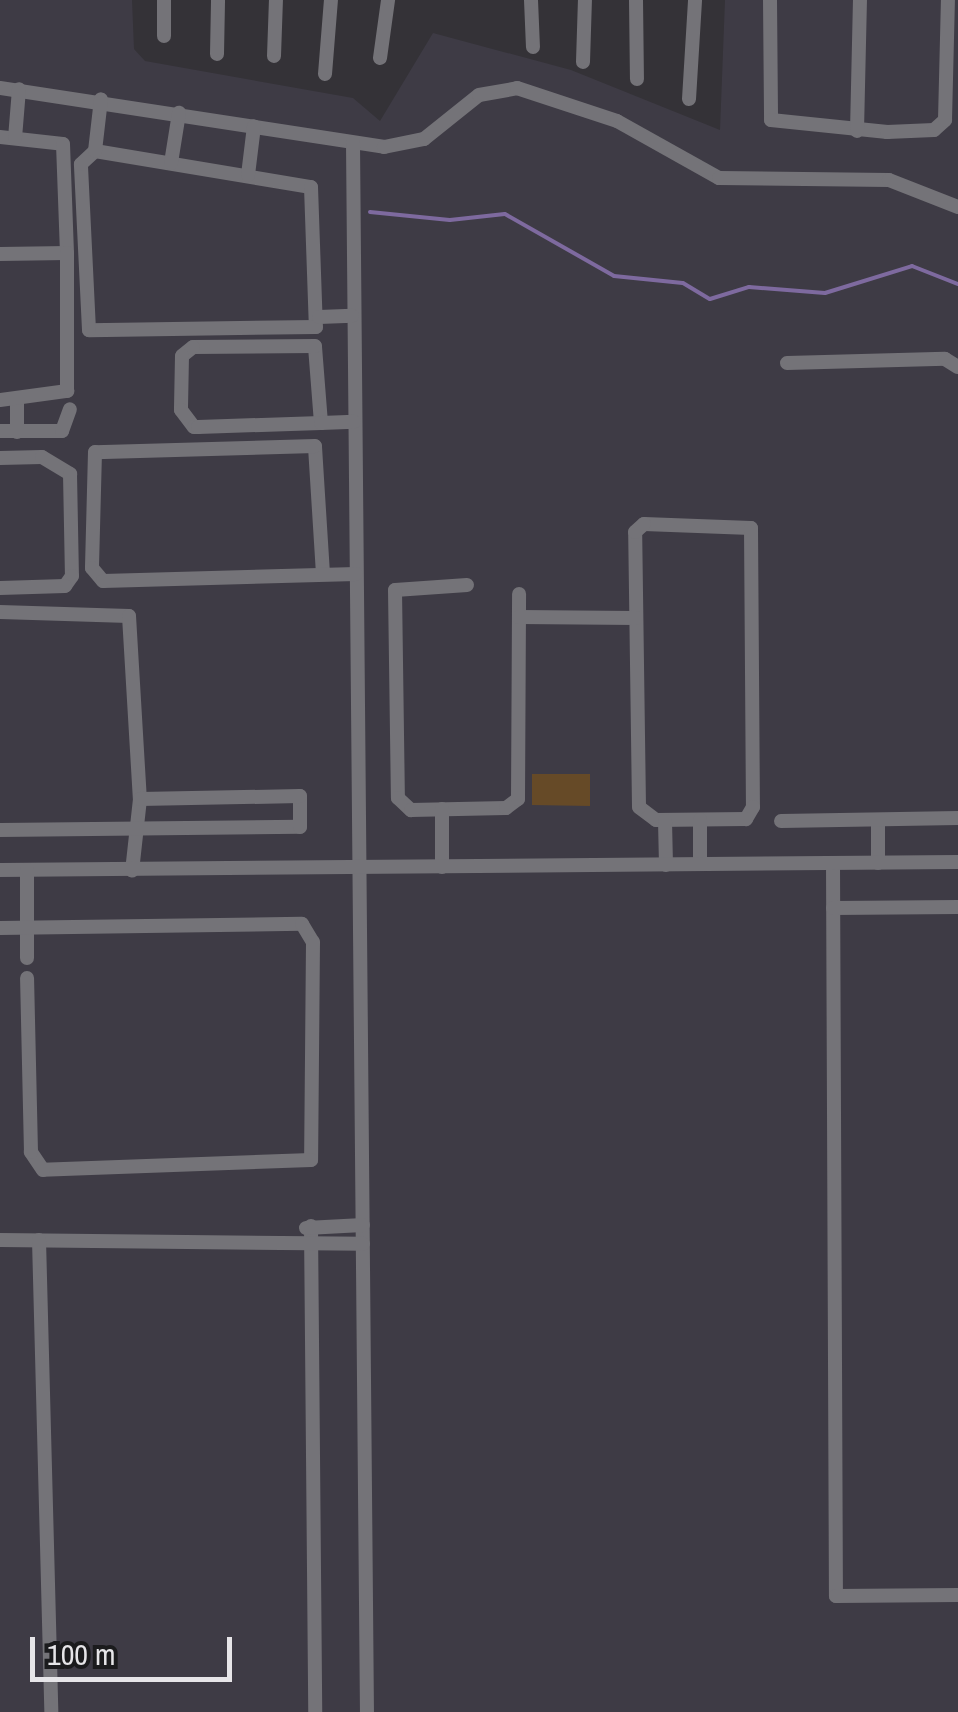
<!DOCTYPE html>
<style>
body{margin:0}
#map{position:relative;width:958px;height:1712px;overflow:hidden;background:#343237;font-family:"Archivo Narrow",sans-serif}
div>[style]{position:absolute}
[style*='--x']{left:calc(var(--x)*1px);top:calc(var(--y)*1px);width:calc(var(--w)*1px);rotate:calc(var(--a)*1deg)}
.built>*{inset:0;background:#3e3b45}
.green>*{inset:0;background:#664a27}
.stream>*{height:4px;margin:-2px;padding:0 2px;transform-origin:2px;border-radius:2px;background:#7e6a9f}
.minor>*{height:14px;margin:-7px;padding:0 7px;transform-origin:7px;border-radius:7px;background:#747378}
span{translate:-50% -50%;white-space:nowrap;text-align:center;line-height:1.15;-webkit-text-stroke:10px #1b1b1d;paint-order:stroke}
.scale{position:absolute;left:30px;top:1637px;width:202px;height:45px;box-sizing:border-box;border:5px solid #e6e5e8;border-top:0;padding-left:12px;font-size:30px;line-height:35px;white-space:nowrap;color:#e6e5e8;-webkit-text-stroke:8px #1b1b1d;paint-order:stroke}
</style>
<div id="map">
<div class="built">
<i style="clip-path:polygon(0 0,132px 0,134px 49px,145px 61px,353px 98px,380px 121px,433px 33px,571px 70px,720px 130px,725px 0,958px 0,958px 1712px,0 1712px)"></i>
</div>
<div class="green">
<i style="clip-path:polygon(532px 774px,590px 774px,590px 806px,532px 805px)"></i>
</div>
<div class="stream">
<i style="--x:370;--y:212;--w:80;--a:5.7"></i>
<i style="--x:450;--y:220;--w:55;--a:-6.2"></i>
<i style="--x:505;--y:214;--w:125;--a:29.6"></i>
<i style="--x:614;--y:276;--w:69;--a:5.8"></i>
<i style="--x:683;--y:283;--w:31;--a:31"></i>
<i style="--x:710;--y:299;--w:41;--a:-17.1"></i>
<i style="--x:749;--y:287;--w:76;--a:4.5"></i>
<i style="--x:825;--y:293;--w:91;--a:-17.2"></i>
<i style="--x:912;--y:266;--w:49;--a:21.4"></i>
</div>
<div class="minor">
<i style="--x:164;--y:0;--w:36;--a:90"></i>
<i style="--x:531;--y:0;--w:47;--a:87.6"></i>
<i style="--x:636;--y:0;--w:79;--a:89.3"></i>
<i style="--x:770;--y:0;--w:120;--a:89.5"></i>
<i style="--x:771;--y:120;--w:117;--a:5.9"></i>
<i style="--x:887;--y:132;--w:47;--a:-2.4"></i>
<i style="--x:934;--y:130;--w:15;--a:-42"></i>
<i style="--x:945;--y:120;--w:120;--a:-88.6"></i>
<i style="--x:217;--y:54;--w:54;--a:-88.9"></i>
<i style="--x:274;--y:56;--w:56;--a:-88"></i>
<i style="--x:380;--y:58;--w:59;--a:-82.1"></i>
<i style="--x:583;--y:62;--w:62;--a:-88.2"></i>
<i style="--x:325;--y:74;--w:74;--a:-85.4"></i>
<i style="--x:0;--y:88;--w:389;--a:8.7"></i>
<i style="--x:384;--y:147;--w:41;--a:-11.3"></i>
<i style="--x:424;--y:139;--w:70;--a:-38.7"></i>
<i style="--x:479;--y:95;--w:39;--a:-10"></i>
<i style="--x:517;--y:88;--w:105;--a:18.3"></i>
<i style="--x:617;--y:121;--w:117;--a:29.2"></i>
<i style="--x:719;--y:178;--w:170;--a:0.7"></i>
<i style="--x:889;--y:180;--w:74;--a:21.4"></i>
<i style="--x:689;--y:99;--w:99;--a:-86.5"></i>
<i style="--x:857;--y:131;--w:131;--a:-88.7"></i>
<i style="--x:0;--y:137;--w:63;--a:6.3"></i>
<i style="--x:63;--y:144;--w:109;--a:87.9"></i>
<i style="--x:67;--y:253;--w:67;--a:179.1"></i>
<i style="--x:15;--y:138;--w:49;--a:-85.3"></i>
<i style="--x:353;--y:143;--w:1569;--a:89.49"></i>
<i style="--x:95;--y:151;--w:219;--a:9.5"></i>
<i style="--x:311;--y:187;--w:140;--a:88"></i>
<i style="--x:316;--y:327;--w:227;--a:179.2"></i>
<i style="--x:89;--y:330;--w:166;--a:-92.8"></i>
<i style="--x:81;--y:164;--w:19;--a:-43"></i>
<i style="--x:95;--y:151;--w:52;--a:-83.4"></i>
<i style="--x:171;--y:163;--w:51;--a:-80.9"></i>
<i style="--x:248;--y:175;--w:49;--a:-83"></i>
<i style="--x:319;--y:317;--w:33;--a:-2"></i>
<i style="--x:787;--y:363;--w:158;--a:-1.5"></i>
<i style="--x:945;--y:359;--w:15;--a:32"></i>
<i style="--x:17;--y:399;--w:33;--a:90"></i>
<i style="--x:0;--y:400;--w:68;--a:-7.7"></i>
<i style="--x:67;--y:391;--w:138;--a:-90"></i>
<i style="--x:321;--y:423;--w:77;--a:-94.5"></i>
<i style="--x:315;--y:346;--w:122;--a:179.5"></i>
<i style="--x:193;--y:347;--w:14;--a:141"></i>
<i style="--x:182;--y:356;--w:54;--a:91.1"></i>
<i style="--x:181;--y:410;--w:21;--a:53"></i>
<i style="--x:194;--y:427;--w:4;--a:0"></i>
<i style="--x:198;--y:427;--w:123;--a:-1.9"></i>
<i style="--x:321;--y:423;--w:33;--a:-2"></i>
<i style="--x:0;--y:431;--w:62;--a:0"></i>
<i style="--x:62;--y:431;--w:23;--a:-70"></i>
<i style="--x:0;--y:458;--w:42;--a:-1.4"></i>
<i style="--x:42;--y:457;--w:33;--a:31"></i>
<i style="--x:70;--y:474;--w:102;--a:88.9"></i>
<i style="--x:72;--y:576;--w:12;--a:125"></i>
<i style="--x:65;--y:586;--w:65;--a:178.2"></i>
<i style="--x:644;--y:524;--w:107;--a:2.1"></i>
<i style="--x:751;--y:528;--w:279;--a:89.6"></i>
<i style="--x:753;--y:807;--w:14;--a:120"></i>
<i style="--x:746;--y:819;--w:90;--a:179.4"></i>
<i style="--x:656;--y:820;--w:21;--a:-143"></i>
<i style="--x:639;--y:807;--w:275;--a:-90.8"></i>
<i style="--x:635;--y:532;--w:12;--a:-42"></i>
<i style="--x:323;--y:574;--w:128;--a:-93.6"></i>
<i style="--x:315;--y:446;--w:220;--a:178.4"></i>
<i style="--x:95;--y:452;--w:116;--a:91.5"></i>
<i style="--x:92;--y:568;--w:17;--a:50"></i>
<i style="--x:103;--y:581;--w:253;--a:-1.6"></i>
<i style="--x:467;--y:585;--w:72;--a:176"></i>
<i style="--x:395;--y:590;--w:208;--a:89.2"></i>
<i style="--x:398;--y:798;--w:18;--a:43"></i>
<i style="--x:411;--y:810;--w:95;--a:-1.2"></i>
<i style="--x:506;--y:808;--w:15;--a:-37"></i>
<i style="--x:518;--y:799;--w:205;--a:-89.7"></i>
<i style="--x:0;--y:612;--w:129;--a:1.8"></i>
<i style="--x:129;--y:616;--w:183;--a:86.6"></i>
<i style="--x:140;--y:799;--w:72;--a:96.3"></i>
<i style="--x:519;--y:617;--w:117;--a:0.5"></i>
<i style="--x:442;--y:809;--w:58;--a:90"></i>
<i style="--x:700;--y:820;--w:44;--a:90"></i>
<i style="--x:878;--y:820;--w:43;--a:90"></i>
<i style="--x:665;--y:821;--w:44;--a:88.7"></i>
<i style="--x:781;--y:821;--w:177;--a:-1"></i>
<i style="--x:0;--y:830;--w:300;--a:-0.6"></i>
<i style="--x:300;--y:827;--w:31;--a:-90"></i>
<i style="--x:300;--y:796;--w:160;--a:178.9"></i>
<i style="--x:833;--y:863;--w:733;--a:89.77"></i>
<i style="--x:836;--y:1596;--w:122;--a:-0.5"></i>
<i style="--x:0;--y:870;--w:958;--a:-0.48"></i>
<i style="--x:27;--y:870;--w:88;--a:90"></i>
<i style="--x:833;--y:908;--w:125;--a:-0.5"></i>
<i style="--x:0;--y:928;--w:302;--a:-0.8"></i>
<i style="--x:302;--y:924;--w:21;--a:59"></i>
<i style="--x:313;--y:942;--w:218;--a:90.5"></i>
<i style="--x:311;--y:1160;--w:268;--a:177.9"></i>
<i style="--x:43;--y:1170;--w:22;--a:-124"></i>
<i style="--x:31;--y:1152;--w:174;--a:-91.3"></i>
<i style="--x:311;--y:1226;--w:486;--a:89.5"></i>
<i style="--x:306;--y:1228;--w:57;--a:-3"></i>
<i style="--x:0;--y:1240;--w:363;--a:0.6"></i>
<i style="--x:39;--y:1240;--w:472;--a:88.5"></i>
</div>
<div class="scale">100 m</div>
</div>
